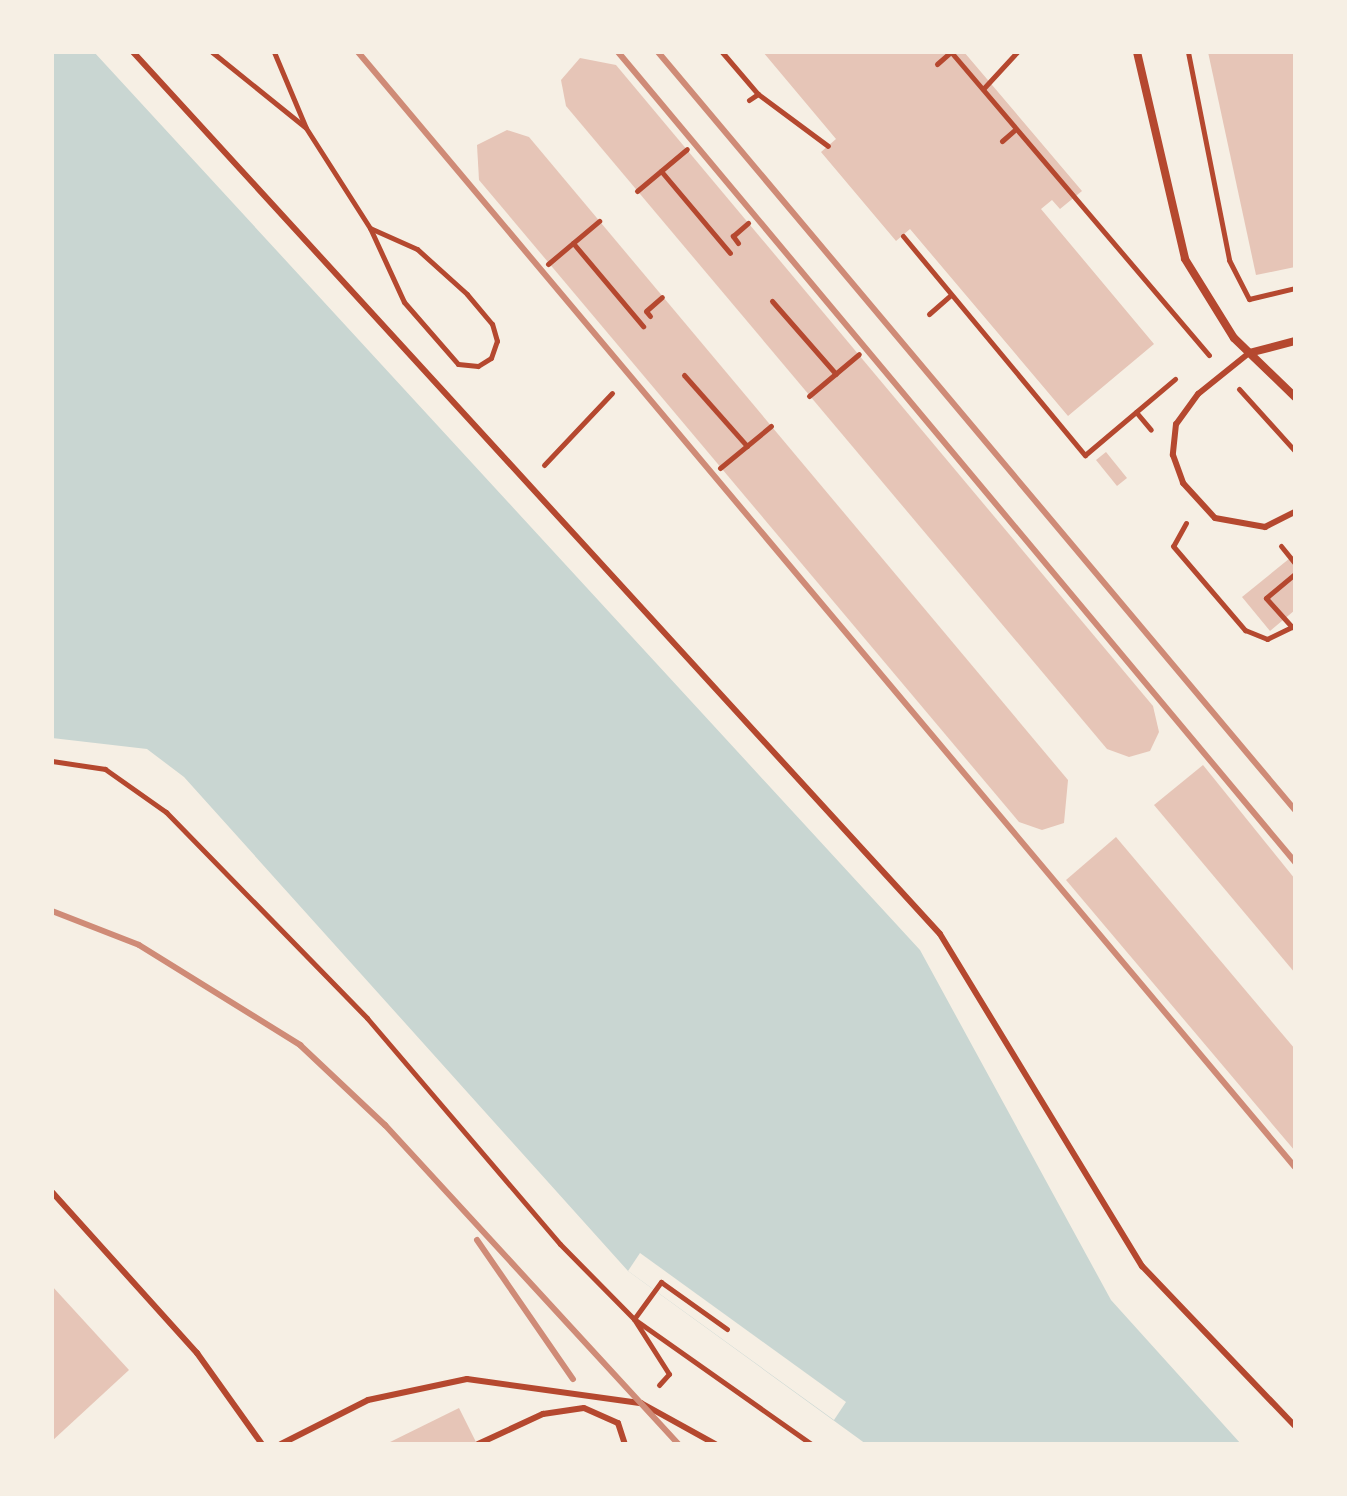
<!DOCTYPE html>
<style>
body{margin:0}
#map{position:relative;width:1347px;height:1496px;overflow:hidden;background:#f6efe4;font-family:"Titillium Web",sans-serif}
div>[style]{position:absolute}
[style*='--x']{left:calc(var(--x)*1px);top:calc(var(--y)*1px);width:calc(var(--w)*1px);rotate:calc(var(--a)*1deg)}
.water>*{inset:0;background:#c9d6d2}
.pier>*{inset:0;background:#f6efe4}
.building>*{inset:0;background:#e6c5b7}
.path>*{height:5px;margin:-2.5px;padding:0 2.5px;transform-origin:2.5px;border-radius:2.5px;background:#b5482f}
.service>*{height:6px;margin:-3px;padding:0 3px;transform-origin:3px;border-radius:3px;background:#b5482f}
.minor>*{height:8px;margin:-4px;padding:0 4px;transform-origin:4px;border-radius:4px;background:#b5482f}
.rail>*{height:6px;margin:-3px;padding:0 3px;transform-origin:3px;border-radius:3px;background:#cf8b77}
span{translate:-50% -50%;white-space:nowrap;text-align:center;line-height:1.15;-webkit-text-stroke:7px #f6efe4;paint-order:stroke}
.frame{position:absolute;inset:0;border:54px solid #f6efe4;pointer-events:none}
</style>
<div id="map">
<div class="water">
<i style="clip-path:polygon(52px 52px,94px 52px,920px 950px,1111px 1300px,1241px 1444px,866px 1444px,628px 1271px,184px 777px,147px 749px,52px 738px)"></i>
</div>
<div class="pier">
<i style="clip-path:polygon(640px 1253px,846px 1402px,834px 1420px,628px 1271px)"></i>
</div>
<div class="building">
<i style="clip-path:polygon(763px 52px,964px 52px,1082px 191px,1060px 209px,1052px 200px,1041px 209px,1154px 344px,1068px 416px,910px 229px,896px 241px,821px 152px,836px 139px)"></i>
<i style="clip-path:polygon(1208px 52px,1295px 52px,1295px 267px,1256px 275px)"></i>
<i style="clip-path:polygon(580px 58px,616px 65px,1153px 706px,1159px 732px,1150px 751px,1129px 757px,1107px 749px,566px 106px,561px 80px)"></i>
<i style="clip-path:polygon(507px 130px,529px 137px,1068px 780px,1064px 823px,1042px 830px,1019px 822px,479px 180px,477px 145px)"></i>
<i style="clip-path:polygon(1106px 452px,1127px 478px,1117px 486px,1096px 460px)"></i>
<i style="clip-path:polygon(1295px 554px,1295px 610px,1270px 631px,1242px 597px)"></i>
<i style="clip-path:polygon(1203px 765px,1295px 879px,1295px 973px,1154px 805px)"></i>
<i style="clip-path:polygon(1116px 837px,1295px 1049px,1295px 1151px,1066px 880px)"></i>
<i style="clip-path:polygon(52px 1286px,129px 1370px,52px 1441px)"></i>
<i style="clip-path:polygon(459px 1408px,477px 1444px,386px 1444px)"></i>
</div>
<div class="path">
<i style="--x:212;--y:52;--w:119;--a:38.9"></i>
<i style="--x:274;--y:52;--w:82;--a:67.2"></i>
<i style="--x:306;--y:128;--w:119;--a:57.4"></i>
<i style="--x:370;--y:228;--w:81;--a:65.3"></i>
<i style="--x:404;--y:302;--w:82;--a:48.9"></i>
<i style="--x:458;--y:364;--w:20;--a:6"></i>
<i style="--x:478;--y:366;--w:15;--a:-32"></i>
<i style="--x:491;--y:358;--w:18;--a:-71"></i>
<i style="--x:497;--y:341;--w:18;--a:-106"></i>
<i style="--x:492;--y:324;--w:39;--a:-130"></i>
<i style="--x:467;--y:294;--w:67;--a:-138"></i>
<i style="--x:417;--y:249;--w:51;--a:-155.9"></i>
<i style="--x:722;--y:52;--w:55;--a:49.4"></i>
<i style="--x:758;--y:94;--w:87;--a:36.6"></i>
<i style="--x:951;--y:52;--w:398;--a:49.6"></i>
<i style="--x:1188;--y:52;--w:212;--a:78.8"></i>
<i style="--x:1229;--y:260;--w:44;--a:62.9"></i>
<i style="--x:1249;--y:299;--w:47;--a:-13.4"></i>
<i style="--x:937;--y:64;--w:18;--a:-41"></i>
<i style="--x:983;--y:89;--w:50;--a:-47.4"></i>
<i style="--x:749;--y:100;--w:11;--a:-34"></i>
<i style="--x:1002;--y:141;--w:18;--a:-41"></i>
<i style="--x:661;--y:171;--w:107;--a:49.9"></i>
<i style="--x:637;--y:191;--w:65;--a:-40"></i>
<i style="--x:903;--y:236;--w:285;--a:50.3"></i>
<i style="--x:1085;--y:455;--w:118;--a:-40.2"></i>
<i style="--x:573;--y:243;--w:109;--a:49.9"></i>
<i style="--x:738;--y:243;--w:9;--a:-126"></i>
<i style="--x:733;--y:236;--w:20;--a:-41"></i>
<i style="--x:548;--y:264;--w:67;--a:-40.1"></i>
<i style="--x:772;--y:301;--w:97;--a:48.8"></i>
<i style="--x:929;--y:314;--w:29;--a:-41"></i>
<i style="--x:650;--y:316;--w:6;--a:-129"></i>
<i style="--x:646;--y:311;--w:21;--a:-41"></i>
<i style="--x:684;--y:375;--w:95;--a:48.4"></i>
<i style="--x:1239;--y:389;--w:84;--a:47.9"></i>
<i style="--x:809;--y:396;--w:65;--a:-40"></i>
<i style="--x:1136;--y:412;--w:23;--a:50"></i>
<i style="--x:544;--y:465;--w:99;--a:-46.6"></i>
<i style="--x:720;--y:468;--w:66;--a:-39.5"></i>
<i style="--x:1186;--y:523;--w:26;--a:119"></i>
<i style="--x:1173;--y:546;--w:111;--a:49.4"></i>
<i style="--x:1245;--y:630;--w:24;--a:22"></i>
<i style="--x:1267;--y:639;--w:28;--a:-26"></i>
<i style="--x:1292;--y:627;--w:39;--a:-132"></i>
<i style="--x:1266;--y:598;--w:38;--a:-40"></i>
<i style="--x:1281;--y:546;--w:22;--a:51"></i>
<i style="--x:52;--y:761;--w:54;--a:8.6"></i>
<i style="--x:105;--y:769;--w:75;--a:35.2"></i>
<i style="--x:166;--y:812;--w:288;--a:45.7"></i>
<i style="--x:367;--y:1018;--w:297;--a:49.5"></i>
<i style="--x:560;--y:1244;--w:105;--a:45.4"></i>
<i style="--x:634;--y:1319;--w:217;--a:35.2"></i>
<i style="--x:659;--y:1385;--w:15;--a:-48"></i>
<i style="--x:669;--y:1374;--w:65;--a:-122.5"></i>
<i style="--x:634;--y:1319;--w:46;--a:-53.9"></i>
<i style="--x:661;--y:1282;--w:81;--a:35.5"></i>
</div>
<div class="service">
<i style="--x:133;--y:52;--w:1195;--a:47.54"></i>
<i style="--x:940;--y:934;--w:389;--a:58.7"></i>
<i style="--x:1142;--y:1266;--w:221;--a:46.3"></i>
<i style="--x:1249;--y:353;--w:65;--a:141.2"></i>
<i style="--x:1198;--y:394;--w:37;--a:126"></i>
<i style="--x:1176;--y:424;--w:31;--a:96"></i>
<i style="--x:1173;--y:455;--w:30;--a:70"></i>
<i style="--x:1183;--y:483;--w:47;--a:47.6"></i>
<i style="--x:1215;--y:518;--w:51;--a:10.2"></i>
<i style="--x:1265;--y:527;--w:34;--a:-27"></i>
<i style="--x:52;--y:1192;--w:217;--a:48"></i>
<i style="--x:197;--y:1353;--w:112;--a:54.5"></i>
<i style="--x:281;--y:1444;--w:97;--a:-26.8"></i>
<i style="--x:368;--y:1400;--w:101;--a:-12"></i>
<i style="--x:467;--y:1379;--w:176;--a:7.9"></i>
<i style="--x:641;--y:1403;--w:85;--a:29"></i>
<i style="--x:478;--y:1444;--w:72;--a:-24.8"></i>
<i style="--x:543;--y:1414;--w:41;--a:-8.3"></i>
<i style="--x:584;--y:1408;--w:37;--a:24"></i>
<i style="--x:618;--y:1423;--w:22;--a:72"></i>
</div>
<div class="minor">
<i style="--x:1137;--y:52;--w:212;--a:76.9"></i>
<i style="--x:1185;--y:259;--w:93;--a:58.2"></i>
<i style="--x:1234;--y:338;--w:85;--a:44"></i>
<i style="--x:1249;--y:353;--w:48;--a:-14.6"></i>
</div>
<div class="rail">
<i style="--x:358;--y:52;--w:1456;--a:49.96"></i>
<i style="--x:618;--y:52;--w:1056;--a:50.11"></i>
<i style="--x:658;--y:52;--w:990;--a:49.96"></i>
<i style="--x:52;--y:911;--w:93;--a:21.3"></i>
<i style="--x:139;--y:945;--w:190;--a:31.8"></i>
<i style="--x:300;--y:1045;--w:117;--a:43.3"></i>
<i style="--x:385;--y:1125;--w:433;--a:47.4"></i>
<i style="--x:477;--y:1240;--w:169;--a:55.4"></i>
</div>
<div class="frame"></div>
</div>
